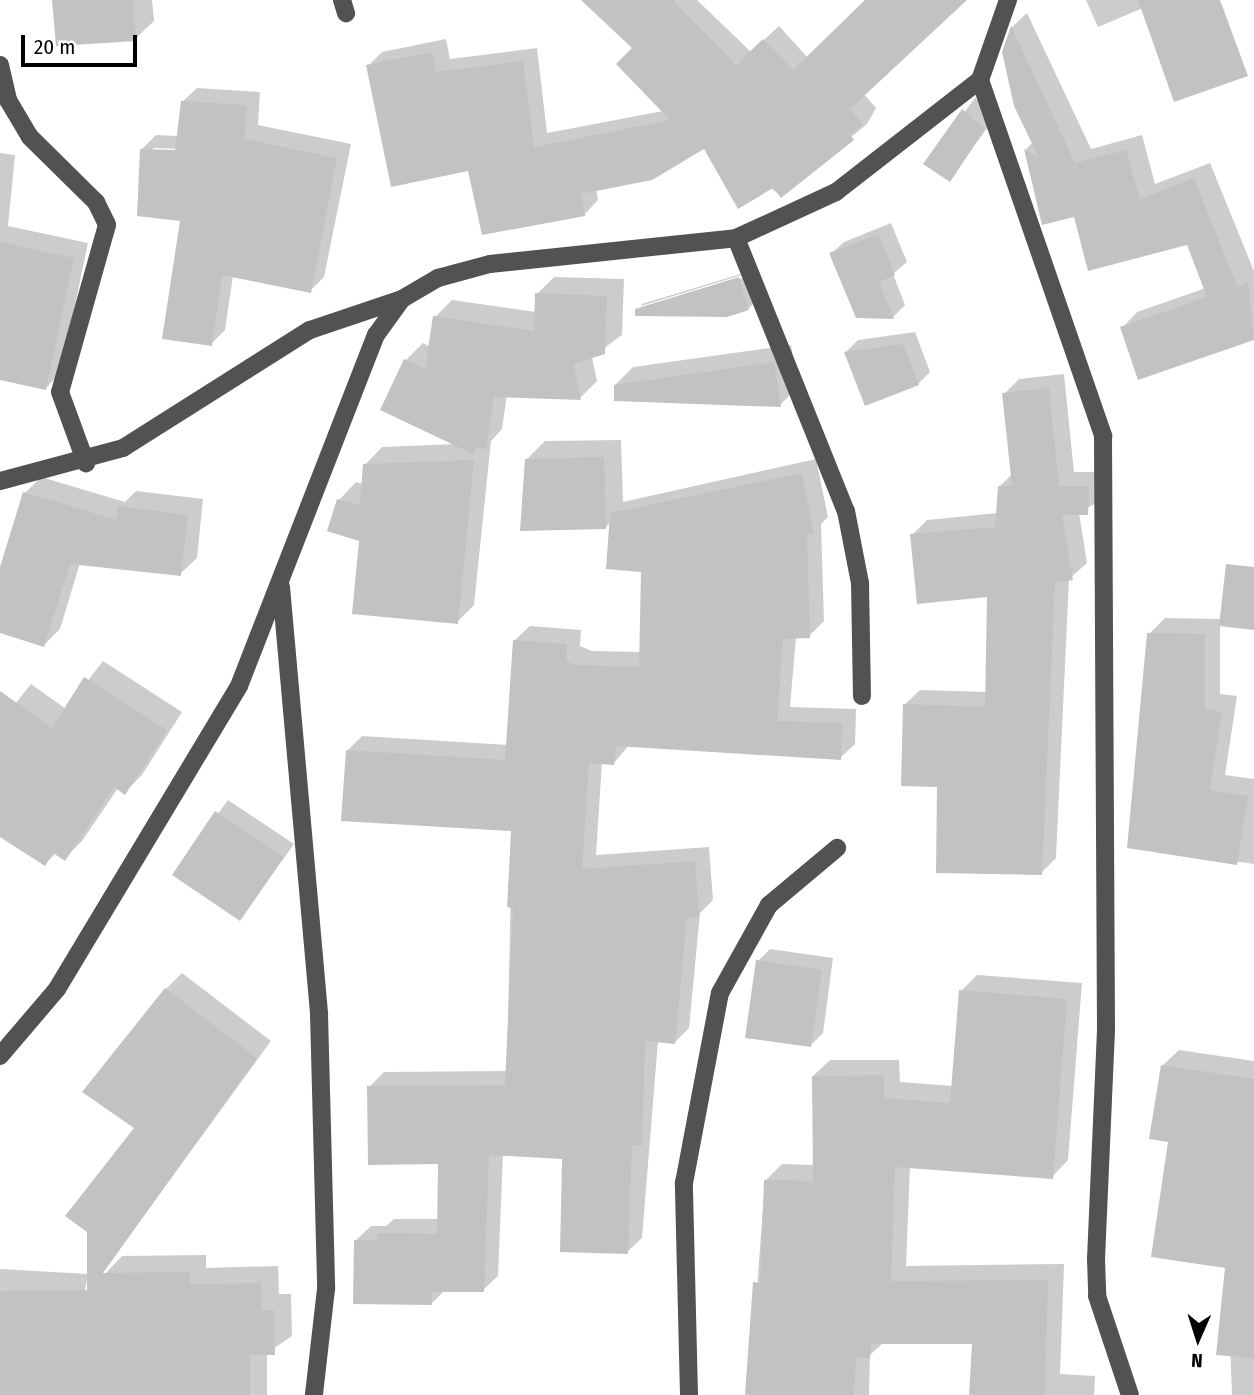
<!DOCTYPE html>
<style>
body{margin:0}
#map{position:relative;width:1254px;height:1395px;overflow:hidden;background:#fff;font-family:"Fira Sans Condensed",sans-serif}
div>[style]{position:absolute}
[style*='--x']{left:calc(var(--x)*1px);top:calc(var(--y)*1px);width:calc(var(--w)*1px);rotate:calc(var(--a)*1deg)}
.shadow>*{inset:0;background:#0003}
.building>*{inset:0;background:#c2c2c2}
.minor>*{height:18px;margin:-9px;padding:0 9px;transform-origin:9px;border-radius:9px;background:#525252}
span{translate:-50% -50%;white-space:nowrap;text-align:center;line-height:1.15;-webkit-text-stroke:5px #fff;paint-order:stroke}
.north{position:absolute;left:1163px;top:1304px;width:70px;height:70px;-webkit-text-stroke:5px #fff;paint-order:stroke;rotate:183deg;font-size:19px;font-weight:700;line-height:28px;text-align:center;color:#000}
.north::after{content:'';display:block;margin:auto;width:24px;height:32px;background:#000;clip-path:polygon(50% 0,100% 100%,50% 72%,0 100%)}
.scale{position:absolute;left:21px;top:35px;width:116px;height:32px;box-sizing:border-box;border:4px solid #000;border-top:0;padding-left:9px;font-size:21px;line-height:24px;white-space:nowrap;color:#000;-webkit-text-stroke:5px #fff;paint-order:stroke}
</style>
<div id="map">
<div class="shadow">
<i style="clip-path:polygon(54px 0,152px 0,154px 21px,135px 39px)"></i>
<i style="clip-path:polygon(584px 0,697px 0,751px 52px,779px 26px,808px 58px,866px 0,966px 0,863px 93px,876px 108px,867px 124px,781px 195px,705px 147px,596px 189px,598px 200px,584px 215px,470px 169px,368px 66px,382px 52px,446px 39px,450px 59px,537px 48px,547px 133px,663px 111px,634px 48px)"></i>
<i style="clip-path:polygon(1086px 0,1206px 0,1143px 8px,1098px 27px)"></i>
<i style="clip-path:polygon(1027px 13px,1091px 149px,1142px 135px,1155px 184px,1210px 163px,1254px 271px,1254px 338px,1139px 378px,1122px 328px,1137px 312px,1206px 288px,1188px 243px,1075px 215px,1043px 222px,1026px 149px,1033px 142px,1004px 52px,1012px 27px)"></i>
<i style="clip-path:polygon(evenodd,197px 88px,260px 92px,258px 125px,351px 144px,324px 277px,310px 291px,233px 276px,225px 330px,211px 344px,182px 220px,142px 149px,156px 135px,178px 136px,182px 102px,197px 88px,153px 148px,183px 149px,183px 153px,153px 151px,153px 148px)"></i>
<i style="clip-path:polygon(975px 98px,996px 116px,950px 179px,925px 163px)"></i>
<i style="clip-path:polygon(0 153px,15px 155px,8px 226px,88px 243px,61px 372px,46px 388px,0 378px)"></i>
<i style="clip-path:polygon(891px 223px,907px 262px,893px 274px,905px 305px,893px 317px,831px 254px,844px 242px)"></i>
<i style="clip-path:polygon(744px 273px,745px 274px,641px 306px,642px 304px)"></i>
<i style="clip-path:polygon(554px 277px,624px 279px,622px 335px,592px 357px,597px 381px,580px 398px,507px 395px,502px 429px,491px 441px,474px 605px,457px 622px,361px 539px,339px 500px,356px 482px,363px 484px,365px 465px,382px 447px,457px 444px,406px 360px,423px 343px,430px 347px,435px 317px,452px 300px,536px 312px,537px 294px)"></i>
<i style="clip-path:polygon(746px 277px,754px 303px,748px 309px,636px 310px)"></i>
<i style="clip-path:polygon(915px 332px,930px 372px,918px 384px,846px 352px,858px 340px)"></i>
<i style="clip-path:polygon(791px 345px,798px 387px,780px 405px,615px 385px,633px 367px)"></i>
<i style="clip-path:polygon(1064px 374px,1074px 472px,1103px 472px,1103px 499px,1079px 513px,1087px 563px,1069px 579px,1056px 858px,1041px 873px,939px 785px,904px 705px,920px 690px,987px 692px,989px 596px,912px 535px,927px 520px,998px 513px,999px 487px,1012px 474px,1004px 394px,1019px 379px)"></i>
<i style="clip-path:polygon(621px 440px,623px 502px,816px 459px,828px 517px,821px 524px,824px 621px,809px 636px,796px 637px,790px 707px,856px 709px,855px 744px,840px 758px,629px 745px,614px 763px,602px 762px,596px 855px,709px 847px,713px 900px,700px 913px,689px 1028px,674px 1043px,658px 1041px,642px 1238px,627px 1252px,564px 1157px,503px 1154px,498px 1276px,483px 1290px,445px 1290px,431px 1304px,356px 1240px,371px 1226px,386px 1226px,394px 1219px,439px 1219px,439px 1163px,369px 1087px,384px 1072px,507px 1071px,512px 830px,347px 751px,362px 736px,508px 745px,515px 640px,530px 626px,581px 630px,580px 646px,592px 651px,641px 652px,643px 571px,611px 522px,605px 528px,527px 459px,545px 441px)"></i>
<i style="clip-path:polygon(41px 477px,125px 502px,136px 491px,203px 499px,197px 558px,180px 574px,80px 563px,60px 629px,44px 645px,0 631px,0 581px,25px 493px)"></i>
<i style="clip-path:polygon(1165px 618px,1220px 619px,1220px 694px,1237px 696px,1225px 775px,1254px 779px,1254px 864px,1128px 846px,1149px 634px)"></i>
<i style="clip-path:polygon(103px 661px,182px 712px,142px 775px,125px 792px,118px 788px,82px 841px,65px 858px,56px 853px,45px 864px,0 835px,0 723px,31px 684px,66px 709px)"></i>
<i style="clip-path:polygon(228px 800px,294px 844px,240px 919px,174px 875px)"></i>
<i style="clip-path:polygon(770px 949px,833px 958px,823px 1033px,811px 1045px,758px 961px)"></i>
<i style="clip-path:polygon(182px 973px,271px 1041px,105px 1269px,166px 989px)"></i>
<i style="clip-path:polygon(977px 975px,1082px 983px,1068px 1160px,1052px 1177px,910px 1166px,906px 1266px,1064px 1264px,1060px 1374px,1095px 1376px,1094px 1395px,971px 1395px,974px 1342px,883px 1343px,870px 1355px,869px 1395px,749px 1395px,765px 1181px,782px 1164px,814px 1165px,813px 1076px,830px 1060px,899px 1060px,900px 1082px,953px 1086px,961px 991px)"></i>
<i style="clip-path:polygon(1179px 1050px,1254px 1061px,1254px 1395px,1232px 1395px,1227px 1267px,1170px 1140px,1162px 1066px)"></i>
<i style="clip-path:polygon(206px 1255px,206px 1268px,278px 1266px,279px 1294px,291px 1294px,292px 1336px,267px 1353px,267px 1395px,107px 1395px,105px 1274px,122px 1256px)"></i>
<i style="clip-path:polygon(0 1269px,88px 1274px,66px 1395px,0 1395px)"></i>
</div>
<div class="building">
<i style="clip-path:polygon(52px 0,133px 0,136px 41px,56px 46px)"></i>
<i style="clip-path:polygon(581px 0,673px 0,736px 65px,763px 39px,793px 70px,865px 0,967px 0,850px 109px,863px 124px,850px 135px,854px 140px,781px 198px,773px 188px,738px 209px,704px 149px,652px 180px,581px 194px,585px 216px,482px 235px,468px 171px,391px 187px,366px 65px,432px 52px,436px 72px,523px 61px,534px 147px,670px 120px,616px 64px,632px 48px)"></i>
<i style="clip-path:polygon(1138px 0,1220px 0,1248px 76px,1174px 102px)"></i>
<i style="clip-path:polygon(1011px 26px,1075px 163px,1126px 150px,1140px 199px,1194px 178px,1237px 286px,1248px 282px,1254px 340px,1138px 380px,1120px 327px,1207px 297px,1187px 245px,1088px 271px,1074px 217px,1042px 225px,1024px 149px,1039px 158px,1014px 106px,1002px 52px)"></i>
<i style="clip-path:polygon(181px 101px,247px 105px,244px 139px,337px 158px,311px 293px,222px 275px,212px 346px,162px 339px,180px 221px,137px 216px,140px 149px,175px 150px)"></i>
<i style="clip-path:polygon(962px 109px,985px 129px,950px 182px,923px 164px)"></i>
<i style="clip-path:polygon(879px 234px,895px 275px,879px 282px,894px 319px,856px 318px,829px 253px)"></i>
<i style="clip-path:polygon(0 242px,74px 258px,46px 390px,0 380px)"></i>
<i style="clip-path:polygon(739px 277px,749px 310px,727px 317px,635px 316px,635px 309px)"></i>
<i style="clip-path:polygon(535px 293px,607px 296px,605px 354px,573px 364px,581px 400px,494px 397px,486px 449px,475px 448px,475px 455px,380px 410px,404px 359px,425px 369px,433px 316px,534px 331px)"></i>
<i style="clip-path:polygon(903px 344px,919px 385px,865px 406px,844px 352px)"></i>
<i style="clip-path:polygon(774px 362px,781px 407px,614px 401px,614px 385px)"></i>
<i style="clip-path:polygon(1049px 388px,1059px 486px,1089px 486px,1088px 515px,1062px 515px,1073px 580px,1055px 583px,1042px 875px,936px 873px,937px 787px,901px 786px,903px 704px,985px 707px,987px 597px,917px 604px,910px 534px,995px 527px,998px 486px,1012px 486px,1002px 393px)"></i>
<i style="clip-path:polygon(604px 457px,606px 529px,520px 531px,525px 459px)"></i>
<i style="clip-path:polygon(474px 460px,458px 624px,352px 614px,359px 541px,327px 531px,337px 499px,360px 505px,363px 464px)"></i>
<i style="clip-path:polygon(802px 473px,814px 533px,807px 535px,810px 638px,783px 639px,777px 721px,842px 723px,841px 760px,616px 746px,614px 765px,589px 763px,582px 869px,695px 861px,699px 917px,687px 918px,675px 1044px,645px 1041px,642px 1146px,632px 1145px,628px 1254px,560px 1252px,562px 1159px,489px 1155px,484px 1292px,432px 1292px,432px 1305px,353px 1304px,354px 1240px,377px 1240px,377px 1233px,437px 1234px,438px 1164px,368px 1165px,367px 1086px,505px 1085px,513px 908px,507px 907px,511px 831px,341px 821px,346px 750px,505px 760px,513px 640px,567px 644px,566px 661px,576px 665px,639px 667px,641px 572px,606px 569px,610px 513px)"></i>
<i style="clip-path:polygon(23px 492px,117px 520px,118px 506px,188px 515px,181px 576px,70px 564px,44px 647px,0 633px,0 567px)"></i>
<i style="clip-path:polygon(1226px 564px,1254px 567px,1254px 630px,1219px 626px)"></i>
<i style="clip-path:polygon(1147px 633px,1205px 634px,1205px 709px,1222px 712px,1210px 790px,1248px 796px,1237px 865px,1127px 848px)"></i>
<i style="clip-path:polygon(84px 677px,167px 730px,125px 795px,114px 787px,65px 861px,53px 853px,45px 866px,0 837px,0 691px,52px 728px)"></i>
<i style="clip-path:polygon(215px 811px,284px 857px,240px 921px,172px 875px)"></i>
<i style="clip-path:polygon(756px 960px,822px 970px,811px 1047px,745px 1038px)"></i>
<i style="clip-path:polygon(165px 988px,257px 1058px,103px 1273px,190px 1272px,190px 1284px,261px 1283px,262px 1310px,274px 1310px,275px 1355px,250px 1355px,250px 1395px,0 1395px,0 1291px,87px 1290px,87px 1232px,65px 1216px,134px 1128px,82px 1092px)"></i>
<i style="clip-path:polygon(959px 990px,1067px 999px,1053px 1179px,895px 1167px,891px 1281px,1048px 1280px,1045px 1395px,969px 1395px,972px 1344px,871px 1344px,870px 1358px,856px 1357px,854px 1395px,745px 1395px,753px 1282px,760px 1283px,764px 1180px,813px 1181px,812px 1076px,884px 1075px,884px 1098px,950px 1103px)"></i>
<i style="clip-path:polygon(1161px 1065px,1254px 1079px,1254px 1358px,1216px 1355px,1225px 1268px,1151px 1257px,1168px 1142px,1149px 1139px)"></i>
</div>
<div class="minor">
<i style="--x:342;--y:0;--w:14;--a:73"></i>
<i style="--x:0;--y:65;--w:36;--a:77"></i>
<i style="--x:8;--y:100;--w:43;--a:59.3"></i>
<i style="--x:30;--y:137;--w:93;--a:44.6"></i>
<i style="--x:96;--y:202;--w:25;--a:64"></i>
<i style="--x:107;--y:225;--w:173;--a:105.7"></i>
<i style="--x:60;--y:392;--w:76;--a:69.9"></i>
<i style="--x:980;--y:80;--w:377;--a:70.9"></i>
<i style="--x:1103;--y:436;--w:594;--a:89.71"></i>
<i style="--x:1106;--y:1030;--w:229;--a:92.5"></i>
<i style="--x:1096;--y:1259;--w:37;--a:88"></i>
<i style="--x:1097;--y:1296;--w:104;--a:71.6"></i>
<i style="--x:736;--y:238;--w:294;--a:68.1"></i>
<i style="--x:846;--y:511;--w:73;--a:79"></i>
<i style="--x:860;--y:583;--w:113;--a:89"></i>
<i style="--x:0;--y:481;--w:127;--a:-15"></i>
<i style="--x:123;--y:448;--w:221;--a:-32.3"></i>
<i style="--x:310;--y:330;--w:97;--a:-18.6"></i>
<i style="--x:281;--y:587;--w:429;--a:84.9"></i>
<i style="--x:319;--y:1014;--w:275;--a:88.5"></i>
<i style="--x:326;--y:1289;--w:107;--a:96.5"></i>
<i style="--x:0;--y:1056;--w:88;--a:-49.6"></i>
<i style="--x:57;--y:989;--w:353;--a:-59"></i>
<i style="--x:239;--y:686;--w:377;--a:-68.7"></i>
<i style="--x:376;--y:335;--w:44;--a:-54.2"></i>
<i style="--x:402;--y:299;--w:42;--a:-30.3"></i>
<i style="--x:438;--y:278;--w:54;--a:-15.1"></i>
<i style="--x:490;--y:264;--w:247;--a:-6"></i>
<i style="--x:736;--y:238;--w:110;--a:-24.7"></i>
<i style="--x:836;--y:192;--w:182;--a:-37.9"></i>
<i style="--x:980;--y:80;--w:85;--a:-70.7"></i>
<i style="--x:689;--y:1395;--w:212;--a:-91.4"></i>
<i style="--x:684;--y:1183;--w:193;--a:-79.3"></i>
<i style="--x:720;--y:993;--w:101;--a:-60.9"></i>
<i style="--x:769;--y:905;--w:89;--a:-40"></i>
</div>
<div class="north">N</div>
<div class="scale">20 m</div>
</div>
